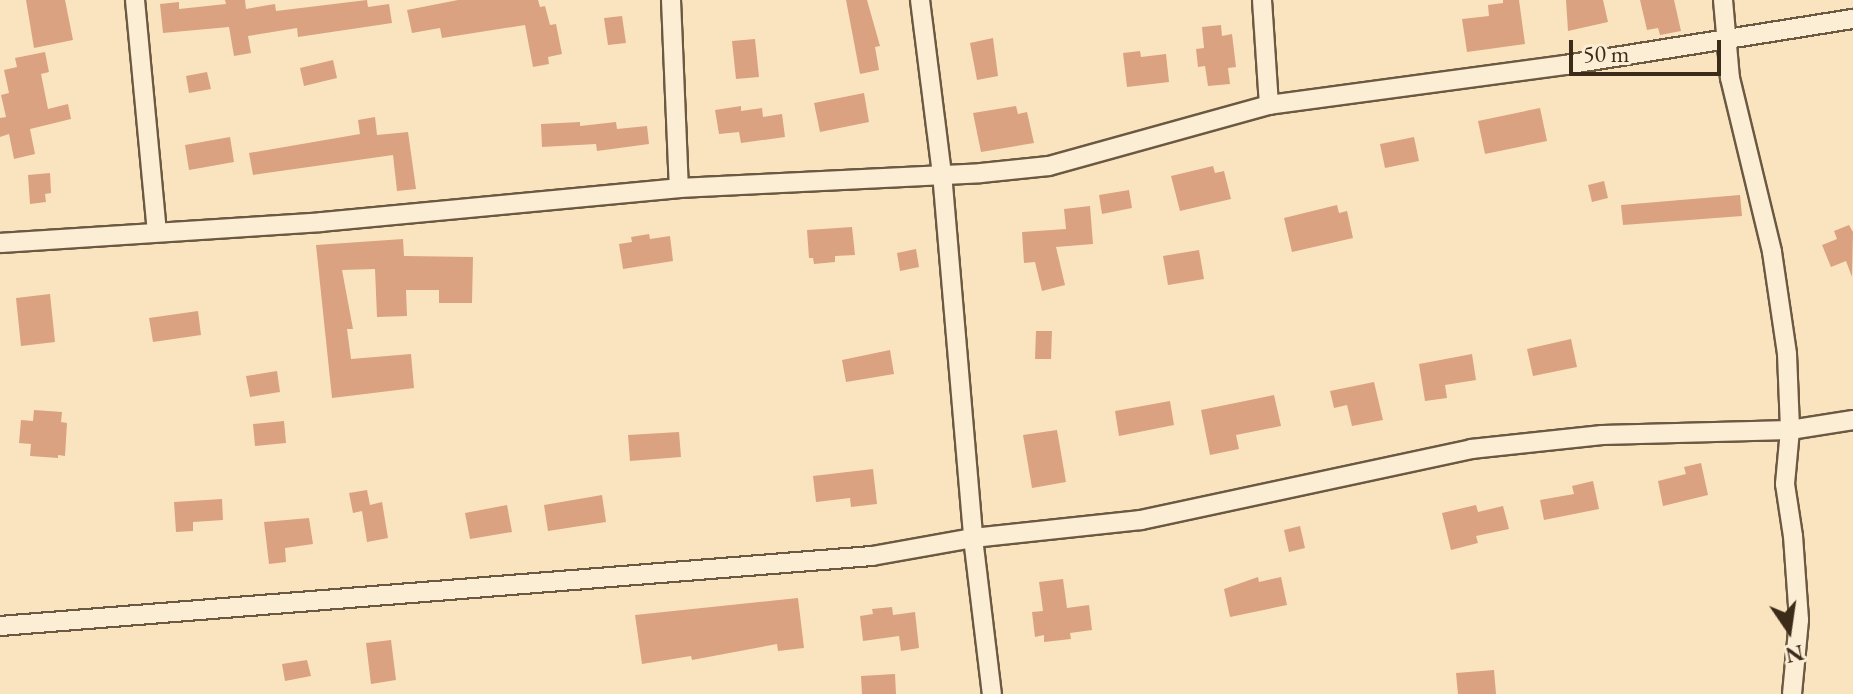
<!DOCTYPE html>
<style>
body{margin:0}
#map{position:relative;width:1853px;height:694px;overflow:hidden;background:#fae4bf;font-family:"EB Garamond",serif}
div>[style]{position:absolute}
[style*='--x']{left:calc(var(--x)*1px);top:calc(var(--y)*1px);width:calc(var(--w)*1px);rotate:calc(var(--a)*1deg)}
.building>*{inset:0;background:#daa280}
.roads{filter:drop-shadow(2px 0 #6c5942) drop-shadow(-2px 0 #6c5942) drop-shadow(0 2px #6c5942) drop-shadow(0 -2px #6c5942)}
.street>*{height:18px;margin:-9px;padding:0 9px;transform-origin:9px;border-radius:9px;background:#fcedd5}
span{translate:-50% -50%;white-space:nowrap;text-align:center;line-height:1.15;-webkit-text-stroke:8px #fcedd5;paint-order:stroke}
.north{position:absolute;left:1749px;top:590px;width:80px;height:80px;-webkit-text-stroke:6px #fcedd5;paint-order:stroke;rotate:167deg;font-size:22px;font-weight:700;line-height:32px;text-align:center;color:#3d2b19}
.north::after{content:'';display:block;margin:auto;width:28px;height:36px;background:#3d2b19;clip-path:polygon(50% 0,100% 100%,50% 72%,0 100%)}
.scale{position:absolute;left:1569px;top:40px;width:152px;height:36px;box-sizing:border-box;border:4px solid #3d2b19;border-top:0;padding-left:10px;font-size:24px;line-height:28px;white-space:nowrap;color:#3d2b19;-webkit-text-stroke:6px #fcedd5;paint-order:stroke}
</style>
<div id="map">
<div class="building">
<i style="clip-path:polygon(26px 0,65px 0,73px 40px,34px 48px)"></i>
<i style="clip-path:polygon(225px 0,245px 0,246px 9px,275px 4px,276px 11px,367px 0,368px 7px,389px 4px,392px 23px,298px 37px,297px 28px,248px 36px,251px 53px,234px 56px,229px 27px,163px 33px,160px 4px,179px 2px,179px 9px,226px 4px)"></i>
<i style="clip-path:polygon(458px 0,538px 0,540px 7px,545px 6px,550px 25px,556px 24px,562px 54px,548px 57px,549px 64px,533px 67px,525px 25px,442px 38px,440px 28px,412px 33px,407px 10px)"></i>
<i style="clip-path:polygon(846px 0,867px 0,880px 46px,875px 47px,879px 70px,860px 74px)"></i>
<i style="clip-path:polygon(1503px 0,1519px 0,1525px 44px,1467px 52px,1462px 19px,1489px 16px,1488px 5px,1503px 3px)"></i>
<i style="clip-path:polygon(1566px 0,1603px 0,1608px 22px,1568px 31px)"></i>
<i style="clip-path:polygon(1640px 0,1674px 0,1681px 31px,1660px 35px,1658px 28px,1647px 30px)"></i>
<i style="clip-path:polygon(622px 16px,626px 43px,608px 45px,604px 18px)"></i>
<i style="clip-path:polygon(1221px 25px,1222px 36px,1232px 34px,1236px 67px,1228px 68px,1230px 84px,1208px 86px,1205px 66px,1198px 67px,1196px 49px,1204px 48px,1202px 27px)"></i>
<i style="clip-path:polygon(993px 38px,998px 76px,977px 80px,970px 43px)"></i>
<i style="clip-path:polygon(755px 39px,759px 77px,736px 79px,732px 41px)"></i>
<i style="clip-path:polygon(1140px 51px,1141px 57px,1166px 54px,1169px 82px,1127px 87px,1123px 53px)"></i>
<i style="clip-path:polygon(45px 52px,49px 72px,41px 74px,48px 109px,68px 104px,71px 119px,30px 129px,35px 154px,14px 159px,9px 134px,0 137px,0 118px,6px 117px,1px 95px,9px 93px,4px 70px,17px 67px,15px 58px)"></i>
<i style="clip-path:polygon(333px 60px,337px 78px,304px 86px,300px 68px)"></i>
<i style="clip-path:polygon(207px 72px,211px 89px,189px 93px,186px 76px)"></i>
<i style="clip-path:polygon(864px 93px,869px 122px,820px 132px,814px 103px)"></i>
<i style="clip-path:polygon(741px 106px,741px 111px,762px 108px,763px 117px,782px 114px,785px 137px,741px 143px,739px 132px,719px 134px,715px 110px)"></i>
<i style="clip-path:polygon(1016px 106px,1018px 114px,1027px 112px,1034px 143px,981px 152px,973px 113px)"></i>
<i style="clip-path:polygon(1540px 108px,1547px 141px,1485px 154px,1478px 121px)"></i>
<i style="clip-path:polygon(375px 117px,377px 135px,408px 132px,416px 189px,397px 191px,393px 155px,253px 175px,249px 153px,360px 134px,358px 120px)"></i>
<i style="clip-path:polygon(580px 122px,580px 126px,616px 122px,617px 129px,647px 126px,649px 144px,597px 151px,596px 144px,542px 147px,541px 124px)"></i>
<i style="clip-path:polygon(230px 137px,234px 162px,189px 170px,185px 145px)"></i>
<i style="clip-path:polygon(1414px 137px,1419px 161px,1385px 168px,1380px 144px)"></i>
<i style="clip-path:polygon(1213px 166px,1215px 173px,1224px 171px,1231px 199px,1180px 211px,1171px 176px)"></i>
<i style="clip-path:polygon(50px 173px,51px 193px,45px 194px,46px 202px,30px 204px,28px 175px)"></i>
<i style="clip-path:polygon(1604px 181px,1608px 198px,1592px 202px,1588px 185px)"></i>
<i style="clip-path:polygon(1129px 190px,1132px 208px,1102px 214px,1099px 195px)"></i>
<i style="clip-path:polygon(1740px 195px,1742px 216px,1623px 225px,1621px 205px)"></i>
<i style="clip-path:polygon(1337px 205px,1339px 213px,1347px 211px,1353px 238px,1292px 252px,1284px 218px)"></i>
<i style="clip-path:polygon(1090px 206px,1093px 244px,1056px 247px,1065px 285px,1042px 291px,1035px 262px,1024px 263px,1022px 232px,1066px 229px,1064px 209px)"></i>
<i style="clip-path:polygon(1849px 225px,1853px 232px,1852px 277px,1846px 261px,1831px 267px,1822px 245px,1837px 239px,1834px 231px)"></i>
<i style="clip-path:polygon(852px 227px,855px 255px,835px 256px,835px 262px,814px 264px,813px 258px,809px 258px,807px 230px)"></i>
<i style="clip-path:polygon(649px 234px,650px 239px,670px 236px,673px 261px,623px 269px,619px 244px,632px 242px,631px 237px)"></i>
<i style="clip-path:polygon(403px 239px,404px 256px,473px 257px,472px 303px,439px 303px,439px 290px,406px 290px,407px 316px,377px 317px,375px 269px,342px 270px,353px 329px,347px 329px,351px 359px,411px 354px,414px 388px,332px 398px,316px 245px)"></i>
<i style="clip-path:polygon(916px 249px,919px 267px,900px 271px,897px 253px)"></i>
<i style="clip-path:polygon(1199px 250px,1204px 279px,1168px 285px,1163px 256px)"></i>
<i style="clip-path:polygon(50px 294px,55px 342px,21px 346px,16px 298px)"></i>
<i style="clip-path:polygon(198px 311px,201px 335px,153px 342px,149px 318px)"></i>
<i style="clip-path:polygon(1036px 331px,1052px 331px,1051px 359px,1035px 359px)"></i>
<i style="clip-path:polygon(1571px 339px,1577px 367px,1533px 376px,1527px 349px)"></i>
<i style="clip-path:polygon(890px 350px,894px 374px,846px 382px,842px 360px)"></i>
<i style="clip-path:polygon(1472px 354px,1476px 380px,1445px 385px,1447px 398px,1425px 401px,1419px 364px)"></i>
<i style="clip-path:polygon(277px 371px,280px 392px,250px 397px,246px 376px)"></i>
<i style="clip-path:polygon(1374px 382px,1383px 420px,1352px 426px,1347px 405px,1334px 408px,1330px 391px)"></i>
<i style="clip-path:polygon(1274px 395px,1281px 426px,1236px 435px,1239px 449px,1210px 455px,1201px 410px)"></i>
<i style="clip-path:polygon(1170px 401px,1174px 425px,1119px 436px,1115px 411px)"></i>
<i style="clip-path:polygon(34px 410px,62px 412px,61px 422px,67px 423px,65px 456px,58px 455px,58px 458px,30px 456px,31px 444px,19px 443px,21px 420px,33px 421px)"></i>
<i style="clip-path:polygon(284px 421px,286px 443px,255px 446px,253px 424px)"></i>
<i style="clip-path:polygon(1057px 430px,1066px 482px,1032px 488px,1023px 435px)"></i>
<i style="clip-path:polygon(679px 432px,681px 457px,630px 461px,628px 435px)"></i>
<i style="clip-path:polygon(1701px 463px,1708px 495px,1663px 506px,1658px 481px,1686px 474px,1684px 467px)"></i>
<i style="clip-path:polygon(873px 469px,877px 504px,851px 507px,850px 498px,816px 502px,813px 476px)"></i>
<i style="clip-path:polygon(1593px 481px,1599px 509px,1544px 520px,1540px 500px,1574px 494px,1572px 486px)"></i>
<i style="clip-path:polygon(367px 490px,370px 505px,382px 502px,388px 538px,367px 542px,362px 511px,353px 513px,349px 493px)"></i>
<i style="clip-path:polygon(602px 495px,606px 522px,548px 531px,544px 505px)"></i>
<i style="clip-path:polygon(222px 499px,223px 520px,193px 522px,193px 531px,176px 532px,174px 502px)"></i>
<i style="clip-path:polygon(507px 505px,512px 532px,470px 539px,465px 513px)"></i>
<i style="clip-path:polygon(1476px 505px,1478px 512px,1503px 506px,1509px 529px,1476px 536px,1478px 543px,1451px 550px,1442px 513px)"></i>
<i style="clip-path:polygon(309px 518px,313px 544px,285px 548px,286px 562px,269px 564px,264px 522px)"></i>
<i style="clip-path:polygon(1300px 526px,1305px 548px,1289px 552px,1284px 530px)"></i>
<i style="clip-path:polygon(1258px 577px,1259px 582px,1281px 577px,1287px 605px,1230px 617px,1224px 589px)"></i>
<i style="clip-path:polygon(1063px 579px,1067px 608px,1089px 605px,1092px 630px,1070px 633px,1071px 639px,1044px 642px,1044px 635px,1035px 637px,1032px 612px,1043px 611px,1039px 582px)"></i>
<i style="clip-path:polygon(798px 598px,804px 648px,778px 651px,777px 644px,692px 660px,691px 656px,642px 664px,635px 615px)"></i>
<i style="clip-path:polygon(892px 607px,893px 615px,915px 612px,919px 648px,901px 651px,899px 636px,863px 641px,860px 616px,873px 614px,872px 609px)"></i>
<i style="clip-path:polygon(391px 640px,396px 680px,371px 684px,366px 643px)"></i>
<i style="clip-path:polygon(307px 660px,311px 676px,285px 681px,282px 664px)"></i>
<i style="clip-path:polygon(1494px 670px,1496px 694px,1458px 694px,1456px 673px)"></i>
<i style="clip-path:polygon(895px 674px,896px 694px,862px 694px,861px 676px)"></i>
</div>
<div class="roads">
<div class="street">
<i style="--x:135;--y:0;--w:232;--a:84.6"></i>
<i style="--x:671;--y:0;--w:188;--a:87.6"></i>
<i style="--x:920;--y:0;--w:174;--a:82.8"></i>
<i style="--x:942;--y:173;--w:366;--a:85.1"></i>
<i style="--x:973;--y:538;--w:157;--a:83.1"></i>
<i style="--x:1262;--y:0;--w:105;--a:86.2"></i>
<i style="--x:1723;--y:0;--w:78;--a:84.9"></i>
<i style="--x:1730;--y:78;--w:179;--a:76.4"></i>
<i style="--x:1772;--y:252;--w:103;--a:81.6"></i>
<i style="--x:1787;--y:354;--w:76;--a:87.7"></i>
<i style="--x:1790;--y:430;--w:54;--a:95.3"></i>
<i style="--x:1785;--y:484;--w:53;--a:81.3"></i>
<i style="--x:1793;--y:536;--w:84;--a:85.9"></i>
<i style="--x:1799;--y:620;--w:74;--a:95.4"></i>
<i style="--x:0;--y:243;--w:322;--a:-3.7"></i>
<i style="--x:321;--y:222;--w:360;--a:-5.4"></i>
<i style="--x:679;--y:188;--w:302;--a:-2.8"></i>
<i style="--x:981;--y:173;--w:68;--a:-5.9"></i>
<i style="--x:1049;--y:166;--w:228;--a:-15.5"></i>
<i style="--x:1269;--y:105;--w:299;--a:-7.7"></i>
<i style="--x:1565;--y:65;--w:292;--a:-9.1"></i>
<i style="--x:0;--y:626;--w:875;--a:-4.59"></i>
<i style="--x:872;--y:556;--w:103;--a:-10.1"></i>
<i style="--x:973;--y:538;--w:169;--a:-6.1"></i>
<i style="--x:1141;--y:520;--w:338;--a:-12.1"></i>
<i style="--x:1471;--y:449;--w:132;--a:-6.1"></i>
<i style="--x:1602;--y:435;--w:188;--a:-1.5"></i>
<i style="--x:1790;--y:430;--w:64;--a:-9"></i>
</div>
</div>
<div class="north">N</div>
<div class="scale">50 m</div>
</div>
